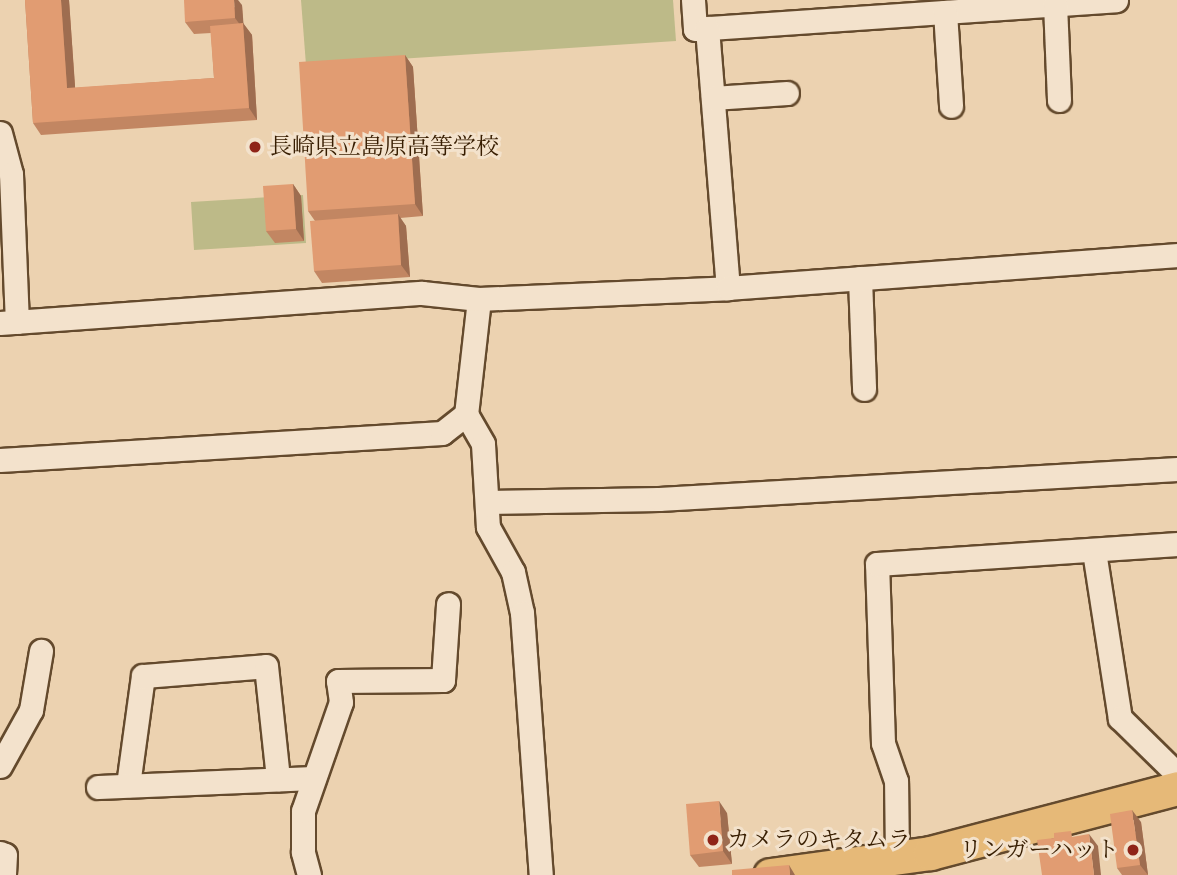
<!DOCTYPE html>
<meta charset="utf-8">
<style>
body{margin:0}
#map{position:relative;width:1177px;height:875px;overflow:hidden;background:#ecd2b0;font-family:"IM FELL French Canon","Noto Serif JP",serif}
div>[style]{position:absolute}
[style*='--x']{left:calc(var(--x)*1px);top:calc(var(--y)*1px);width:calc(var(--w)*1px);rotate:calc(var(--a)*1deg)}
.green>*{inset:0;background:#bdba88}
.roads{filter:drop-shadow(2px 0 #644a2d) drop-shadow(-2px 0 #644a2d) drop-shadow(0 2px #644a2d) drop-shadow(0 -2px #644a2d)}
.minor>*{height:23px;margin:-11.5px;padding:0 11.5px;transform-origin:11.5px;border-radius:11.5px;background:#f3e2cc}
.highway>*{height:33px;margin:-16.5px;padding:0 16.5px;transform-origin:16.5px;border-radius:16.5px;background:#e6b978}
.wall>*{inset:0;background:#c28662}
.shaded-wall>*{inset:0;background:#9e6d50}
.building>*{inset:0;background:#e19c72}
.dots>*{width:19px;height:19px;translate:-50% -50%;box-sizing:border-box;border:4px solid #f3e2cc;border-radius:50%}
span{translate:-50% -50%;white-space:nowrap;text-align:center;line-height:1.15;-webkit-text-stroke:6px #f3e2cc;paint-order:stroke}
.poi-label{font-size:23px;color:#371d01}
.left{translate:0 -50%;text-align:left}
.right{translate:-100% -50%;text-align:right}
</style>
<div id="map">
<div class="green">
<i style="clip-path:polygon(301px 0,673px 0,676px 41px,306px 65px)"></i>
<i style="clip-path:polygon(303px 195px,306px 243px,194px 250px,191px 202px)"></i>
</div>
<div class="roads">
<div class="minor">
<i style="--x:693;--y:0;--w:29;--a:86"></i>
<i style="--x:695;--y:29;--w:422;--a:-3.9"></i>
<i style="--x:1055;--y:4;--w:96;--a:87.6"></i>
<i style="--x:945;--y:12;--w:94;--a:86.3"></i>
<i style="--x:707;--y:28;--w:261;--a:85.4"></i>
<i style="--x:713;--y:98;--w:74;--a:-3.9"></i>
<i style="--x:0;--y:133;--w:42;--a:75"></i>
<i style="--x:11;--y:174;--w:148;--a:87.7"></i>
<i style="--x:860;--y:278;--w:111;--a:87.9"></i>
<i style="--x:479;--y:299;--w:116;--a:96.4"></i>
<i style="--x:466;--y:414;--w:34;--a:60"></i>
<i style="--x:483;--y:444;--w:83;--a:86.6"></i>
<i style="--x:488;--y:527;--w:51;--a:60.9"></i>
<i style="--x:513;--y:572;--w:42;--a:77.6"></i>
<i style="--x:522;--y:613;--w:263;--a:85.9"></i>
<i style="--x:0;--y:323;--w:423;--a:-4.1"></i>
<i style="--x:422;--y:293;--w:57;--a:6"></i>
<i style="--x:479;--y:299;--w:249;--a:-2.5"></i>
<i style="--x:728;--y:288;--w:450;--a:-4.2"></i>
<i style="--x:0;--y:460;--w:443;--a:-3.5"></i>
<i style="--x:442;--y:433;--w:31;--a:-38"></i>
<i style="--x:487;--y:502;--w:172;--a:-1"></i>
<i style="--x:659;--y:499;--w:519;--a:-3.31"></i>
<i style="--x:1094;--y:551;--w:169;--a:81.2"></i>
<i style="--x:1120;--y:718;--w:80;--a:44.5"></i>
<i style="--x:0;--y:766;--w:64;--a:-61"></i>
<i style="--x:31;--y:710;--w:60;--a:-80.4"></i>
<i style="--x:128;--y:785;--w:110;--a:-82.2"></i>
<i style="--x:143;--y:676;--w:123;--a:-4.6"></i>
<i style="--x:266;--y:666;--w:114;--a:83.9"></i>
<i style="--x:98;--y:787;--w:216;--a:-2.4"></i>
<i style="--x:0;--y:853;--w:5;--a:22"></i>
<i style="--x:5;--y:855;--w:20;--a:93"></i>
<i style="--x:897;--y:858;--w:77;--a:-90.7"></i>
<i style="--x:896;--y:781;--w:40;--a:-108.9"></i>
<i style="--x:883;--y:743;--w:179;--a:-91.9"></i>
<i style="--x:877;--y:564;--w:301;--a:-3.8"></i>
<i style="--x:309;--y:875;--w:24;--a:-105"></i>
<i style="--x:303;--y:852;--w:41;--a:-90"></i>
<i style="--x:303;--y:811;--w:115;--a:-70.8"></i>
<i style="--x:341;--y:702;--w:21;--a:-98"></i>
<i style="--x:338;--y:681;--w:105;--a:-0.5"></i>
<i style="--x:443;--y:680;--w:76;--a:-86.2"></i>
</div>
<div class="highway">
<i style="--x:770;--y:875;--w:162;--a:-7.8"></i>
<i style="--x:930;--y:853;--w:255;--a:-14.7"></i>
</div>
</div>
<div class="wall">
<i style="clip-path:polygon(25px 0,69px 0,75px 88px,214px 78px,211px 33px,194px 34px,185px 22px,242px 5px,243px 23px,252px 35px,257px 120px,41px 135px,33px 123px)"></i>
<i style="clip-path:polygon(405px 55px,413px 67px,423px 216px,400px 218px,406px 226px,410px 277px,322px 283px,314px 271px,315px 221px,308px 211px)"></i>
<i style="clip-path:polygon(293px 184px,301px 196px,304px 241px,275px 243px,266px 231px)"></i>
<i style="clip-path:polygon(727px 813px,732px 864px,699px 867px,690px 855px)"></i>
<i style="clip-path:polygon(1141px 822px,1148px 875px,1122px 875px,1117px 868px)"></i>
</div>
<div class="shaded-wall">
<i style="clip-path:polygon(61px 0,69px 0,76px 100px,67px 88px)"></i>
<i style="clip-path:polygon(234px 0,238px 0,242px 5px,244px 30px,235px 18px)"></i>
<i style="clip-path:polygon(243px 23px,252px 35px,257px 120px,249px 108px)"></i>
<i style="clip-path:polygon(405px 55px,413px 67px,423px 216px,415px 204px)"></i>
<i style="clip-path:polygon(293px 184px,301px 196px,304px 241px,296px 229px)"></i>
<i style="clip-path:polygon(398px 214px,406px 226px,410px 277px,401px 265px)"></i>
<i style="clip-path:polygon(719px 801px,727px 813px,732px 864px,723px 851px)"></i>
<i style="clip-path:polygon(1132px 810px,1141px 822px,1148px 875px,1140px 865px)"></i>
<i style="clip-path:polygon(1089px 834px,1098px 846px,1101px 875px,1094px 875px)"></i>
<i style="clip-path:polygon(789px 865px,795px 875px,790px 875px)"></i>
</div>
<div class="building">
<i style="clip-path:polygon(25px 0,61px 0,67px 88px,214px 78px,210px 26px,243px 23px,249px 108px,33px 123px)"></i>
<i style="clip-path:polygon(184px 0,234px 0,235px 18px,185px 22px)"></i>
<i style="clip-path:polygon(405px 55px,415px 204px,308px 211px,299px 62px)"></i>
<i style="clip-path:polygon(293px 184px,296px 229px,266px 231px,263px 186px)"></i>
<i style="clip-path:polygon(398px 214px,401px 265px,314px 271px,310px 221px)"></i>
<i style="clip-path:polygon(719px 801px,723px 851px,690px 855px,686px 804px)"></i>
<i style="clip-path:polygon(1132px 810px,1140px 865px,1117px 868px,1110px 814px)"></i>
<i style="clip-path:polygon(1071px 831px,1072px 837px,1089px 834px,1094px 875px,1042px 875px,1037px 840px,1054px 838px,1054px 833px)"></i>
<i style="clip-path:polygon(789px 865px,790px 875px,732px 875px,732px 870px)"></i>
</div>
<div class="dots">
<i style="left:255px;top:147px;background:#8f2418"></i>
<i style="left:713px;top:840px;background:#8f2418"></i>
<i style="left:1133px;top:850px;background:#8f2418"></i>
</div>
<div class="poi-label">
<span class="left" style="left:269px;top:147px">長崎県立島原高等学校</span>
<span class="left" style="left:727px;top:840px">カメラのキタムラ</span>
<span class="right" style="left:1119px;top:850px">リンガーハット</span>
</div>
</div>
